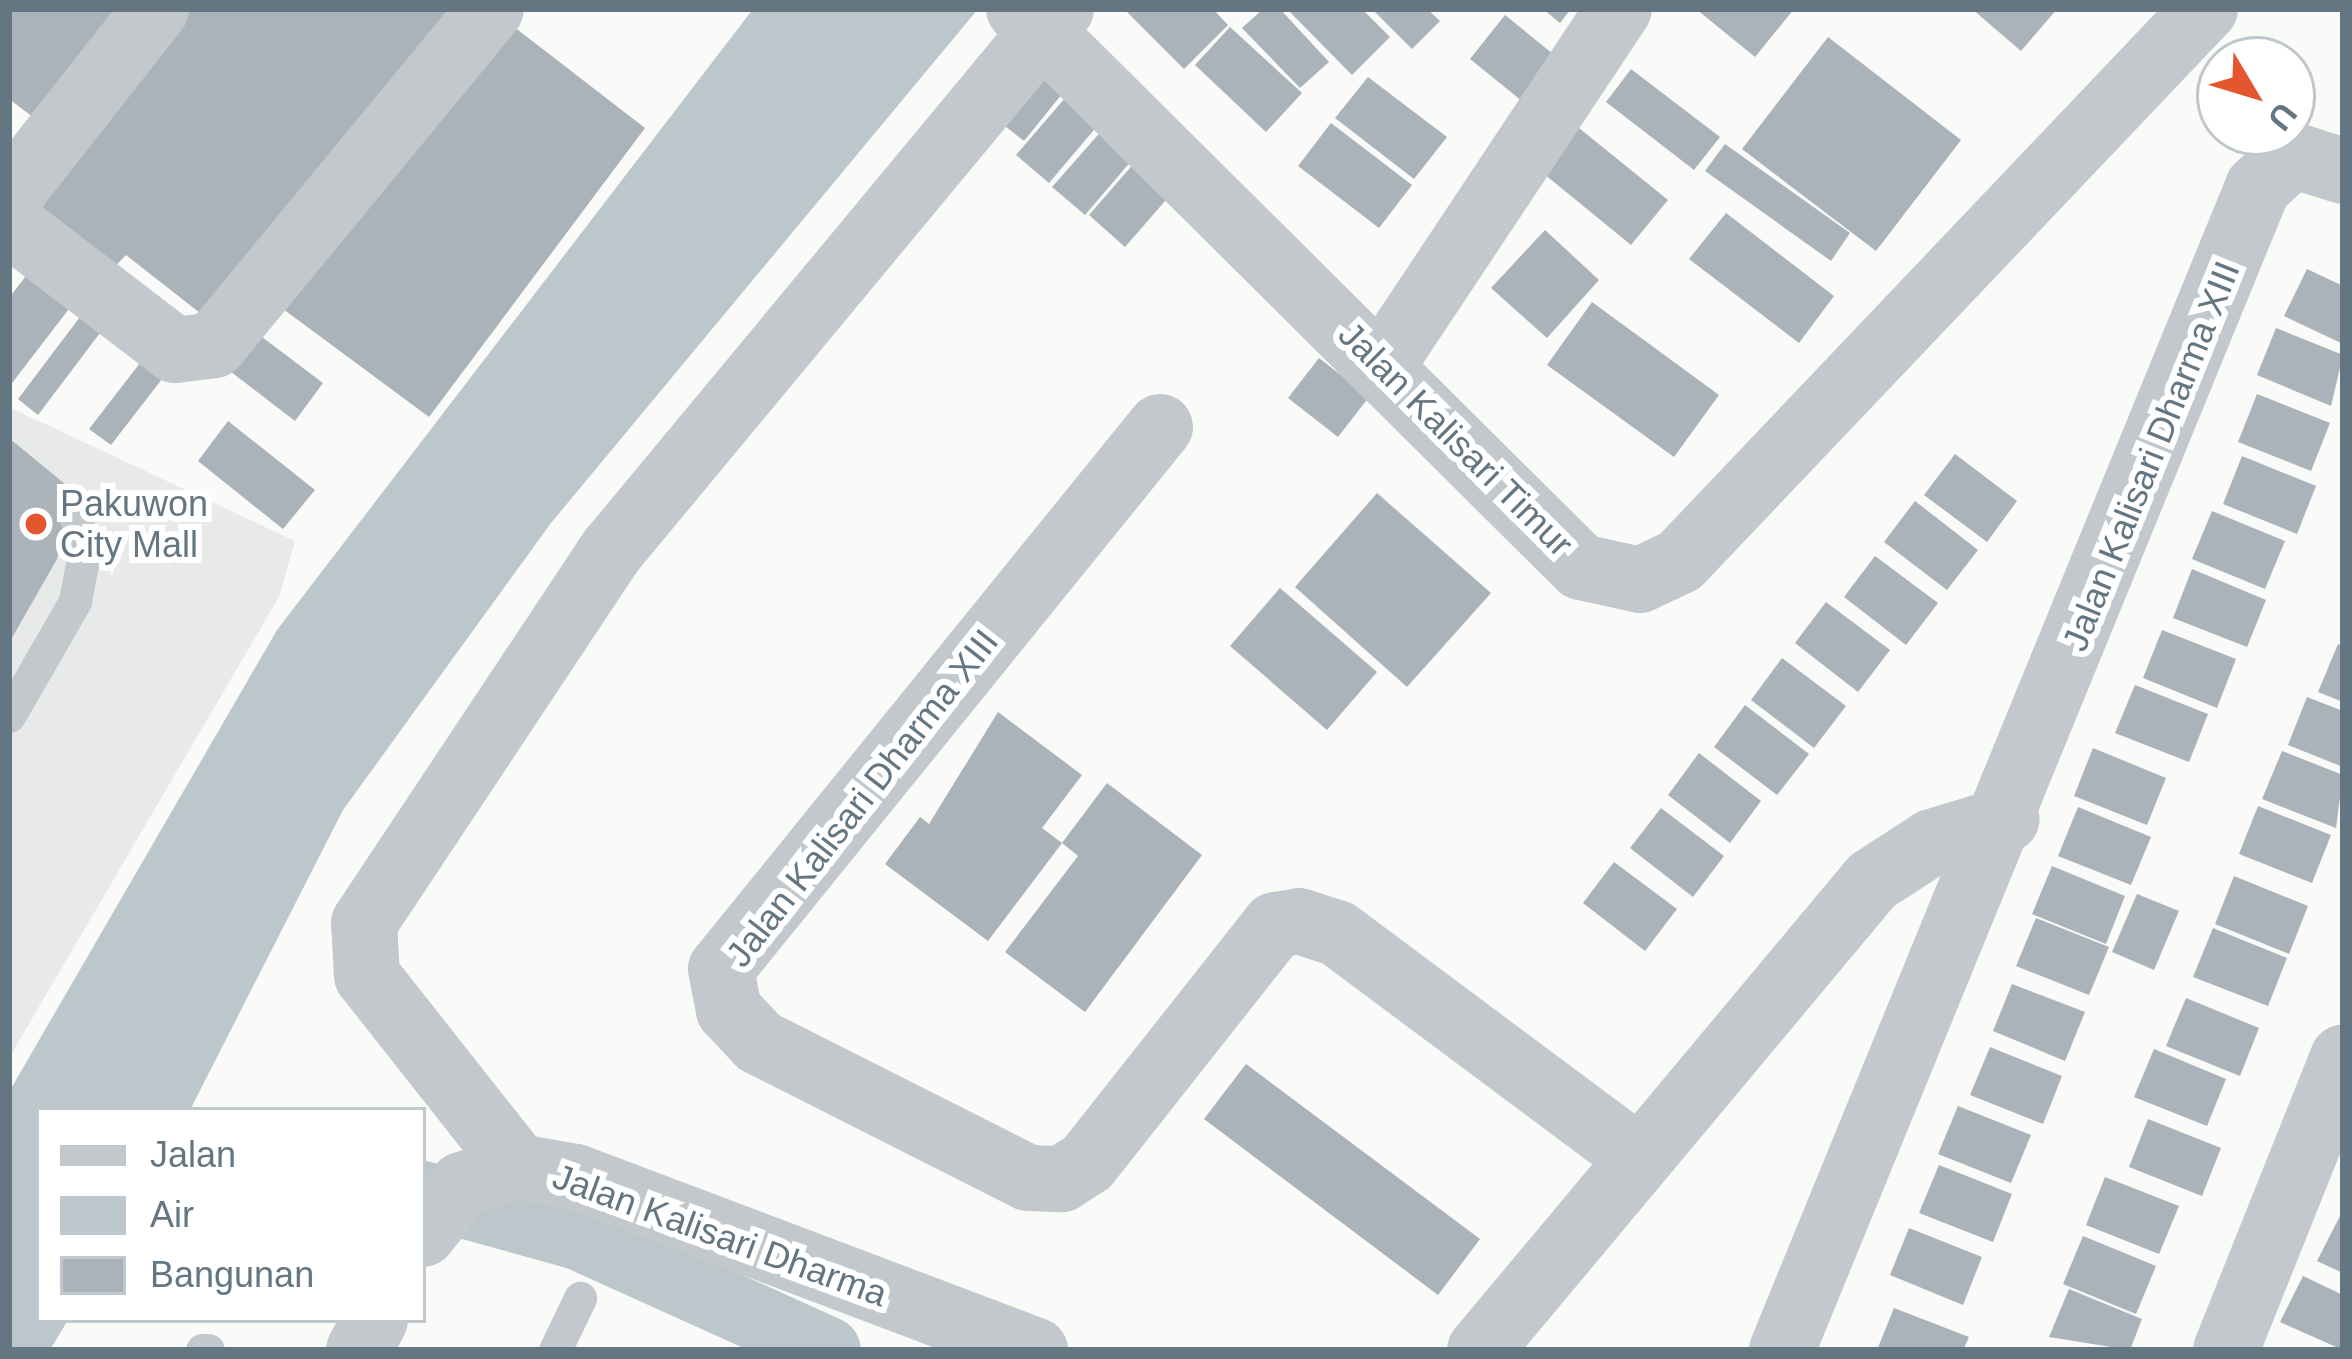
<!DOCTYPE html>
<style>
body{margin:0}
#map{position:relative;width:2352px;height:1359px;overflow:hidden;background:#fafaf8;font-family:Helvetica,sans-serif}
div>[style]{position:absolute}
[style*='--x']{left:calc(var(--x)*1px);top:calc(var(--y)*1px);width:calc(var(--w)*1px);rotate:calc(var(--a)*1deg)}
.built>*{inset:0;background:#e8e9e9}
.water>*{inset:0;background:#bbc7cb}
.canal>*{height:66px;margin:-33px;padding:0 33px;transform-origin:33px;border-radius:33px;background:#bbc7cb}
.building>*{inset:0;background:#aab3b9}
.service>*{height:33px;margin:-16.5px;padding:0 16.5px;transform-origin:16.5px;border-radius:16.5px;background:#c3c8cc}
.minor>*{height:66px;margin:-33px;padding:0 33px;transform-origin:33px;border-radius:33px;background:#c3c8cc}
.dots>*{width:33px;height:33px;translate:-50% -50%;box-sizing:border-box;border:6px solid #fff;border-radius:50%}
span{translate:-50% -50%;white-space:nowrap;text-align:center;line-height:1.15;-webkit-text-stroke:12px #fff;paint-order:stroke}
.street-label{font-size:36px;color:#657683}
.poi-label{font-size:36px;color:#657683}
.left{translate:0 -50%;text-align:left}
.frame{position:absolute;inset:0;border:12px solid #657683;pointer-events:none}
.legend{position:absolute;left:36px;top:1107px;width:390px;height:216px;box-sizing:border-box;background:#fff;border:3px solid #c1c8cd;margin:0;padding:15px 21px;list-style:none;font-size:36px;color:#657683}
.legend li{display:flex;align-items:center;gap:24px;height:60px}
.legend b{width:60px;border:3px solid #c1c8cd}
.north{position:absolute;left:2196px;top:36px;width:120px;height:120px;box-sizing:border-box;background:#fff;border:3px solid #c1c8cd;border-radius:50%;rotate:128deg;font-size:33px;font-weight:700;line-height:48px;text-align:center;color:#657683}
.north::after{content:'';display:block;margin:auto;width:42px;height:54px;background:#e4572e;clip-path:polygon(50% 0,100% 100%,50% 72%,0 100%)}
</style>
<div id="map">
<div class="built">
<i style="clip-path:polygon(9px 407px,295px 541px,279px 597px,9px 1058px)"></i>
</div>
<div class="water">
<i style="clip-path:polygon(753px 9px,978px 9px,551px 523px,343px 810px,190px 1110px,39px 1110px,39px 1320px,68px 1320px,50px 1350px,9px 1350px,9px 1092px,277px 630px)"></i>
</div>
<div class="canal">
<i style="--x:423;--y:1194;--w:161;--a:15.5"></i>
<i style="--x:578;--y:1237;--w:274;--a:24.3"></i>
</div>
<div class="building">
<i style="clip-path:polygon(9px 9px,131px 9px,42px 124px,9px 99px)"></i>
<i style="clip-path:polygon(178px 9px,463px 9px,214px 324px,126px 255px,97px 285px,14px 219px)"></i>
<i style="clip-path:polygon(1124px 9px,1213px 9px,1228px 25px,1184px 69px)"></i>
<i style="clip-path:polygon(1263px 9px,1280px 9px,1329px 62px,1300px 88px,1242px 28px)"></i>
<i style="clip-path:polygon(1287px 9px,1362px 9px,1390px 37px,1352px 75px)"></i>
<i style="clip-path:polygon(1372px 9px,1427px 9px,1440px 21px,1412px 49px)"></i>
<i style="clip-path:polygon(1543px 9px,1571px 9px,1560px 23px)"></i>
<i style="clip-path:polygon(1696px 9px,1794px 9px,1755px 57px)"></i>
<i style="clip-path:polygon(1972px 9px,2057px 9px,2021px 51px)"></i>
<i style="clip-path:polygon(496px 13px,645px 128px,429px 417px,279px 306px)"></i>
<i style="clip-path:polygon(1505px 15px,1568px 66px,1533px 110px,1470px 59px)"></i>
<i style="clip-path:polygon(1230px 27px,1302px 93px,1266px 132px,1195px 65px)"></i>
<i style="clip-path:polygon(1828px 37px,1961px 140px,1876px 251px,1742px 149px)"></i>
<i style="clip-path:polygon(1046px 57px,1074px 79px,1024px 141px,996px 119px)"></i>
<i style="clip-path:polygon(1631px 69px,1720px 137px,1694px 170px,1606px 102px)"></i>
<i style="clip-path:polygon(1368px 77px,1447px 137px,1414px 179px,1335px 118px)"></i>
<i style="clip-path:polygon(1078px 83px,1110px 111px,1049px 183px,1016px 155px)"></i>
<i style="clip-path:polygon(1112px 119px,1144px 146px,1085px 215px,1052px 187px)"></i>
<i style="clip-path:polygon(1331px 123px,1412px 185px,1379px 228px,1298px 166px)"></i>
<i style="clip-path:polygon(1574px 124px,1668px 200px,1631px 245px,1538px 169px)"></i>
<i style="clip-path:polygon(1725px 144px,1850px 233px,1831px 261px,1705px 171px)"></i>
<i style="clip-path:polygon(1143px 153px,1179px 185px,1125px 247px,1089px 215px)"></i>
<i style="clip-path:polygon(1726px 213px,1834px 296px,1799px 343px,1689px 259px)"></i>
<i style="clip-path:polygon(1545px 230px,1599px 280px,1547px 338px,1491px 288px)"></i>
<i style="clip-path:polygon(32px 268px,75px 301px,9px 387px,9px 298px)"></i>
<i style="clip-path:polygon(2307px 269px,2343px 286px,2343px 344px,2284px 316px)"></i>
<i style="clip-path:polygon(1592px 302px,1719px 395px,1674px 457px,1547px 365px)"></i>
<i style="clip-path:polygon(83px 313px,103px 329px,38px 415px,18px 399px)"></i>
<i style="clip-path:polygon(250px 328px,323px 383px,295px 421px,222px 365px)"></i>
<i style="clip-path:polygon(2276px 328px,2343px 355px,2331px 406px,2257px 375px)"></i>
<i style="clip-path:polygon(147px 354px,169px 370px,111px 445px,89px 429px)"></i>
<i style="clip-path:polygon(1319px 358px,1369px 397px,1338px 437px,1288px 398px)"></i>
<i style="clip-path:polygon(2257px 394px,2330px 423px,2311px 471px,2238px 442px)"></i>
<i style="clip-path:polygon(228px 421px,315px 490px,283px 529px,198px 461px)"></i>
<i style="clip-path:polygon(9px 438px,71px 489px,57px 559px,9px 643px)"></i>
<i style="clip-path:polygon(1955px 454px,2017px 501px,1987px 542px,1924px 495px)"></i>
<i style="clip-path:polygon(2242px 456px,2316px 486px,2297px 534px,2223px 504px)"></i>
<i style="clip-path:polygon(1377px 493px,1491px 593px,1407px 687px,1295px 587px)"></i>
<i style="clip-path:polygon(1915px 501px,1978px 550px,1947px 590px,1884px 542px)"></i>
<i style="clip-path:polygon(2212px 511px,2285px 541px,2265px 589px,2192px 559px)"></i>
<i style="clip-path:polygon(1875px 556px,1938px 603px,1906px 645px,1844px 597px)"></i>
<i style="clip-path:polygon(2192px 569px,2266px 600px,2247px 647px,2173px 618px)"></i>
<i style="clip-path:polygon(1280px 588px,1377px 672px,1327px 730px,1230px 646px)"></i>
<i style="clip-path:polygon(1826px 602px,1890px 650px,1858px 692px,1795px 643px)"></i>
<i style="clip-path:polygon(2162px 630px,2236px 659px,2217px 708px,2143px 678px)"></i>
<i style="clip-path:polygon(2338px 644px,2343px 646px,2343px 702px,2318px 692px)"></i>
<i style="clip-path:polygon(1782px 658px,1846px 706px,1814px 748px,1751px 700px)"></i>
<i style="clip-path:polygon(2135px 685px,2208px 714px,2189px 762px,2115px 733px)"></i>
<i style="clip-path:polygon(2307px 697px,2343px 711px,2343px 767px,2288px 745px)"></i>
<i style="clip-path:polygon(1745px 705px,1809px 754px,1777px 795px,1714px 747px)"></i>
<i style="clip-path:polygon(998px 712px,1082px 775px,1042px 828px,1062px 843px,1107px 783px,1202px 855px,1085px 1012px,1005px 952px,1078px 856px,1062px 843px,988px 941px,885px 864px,920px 817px,929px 824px)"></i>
<i style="clip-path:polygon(2093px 748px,2166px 778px,2147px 825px,2074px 796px)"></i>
<i style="clip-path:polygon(2282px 751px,2343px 775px,2336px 828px,2262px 799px)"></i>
<i style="clip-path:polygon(1699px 753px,1761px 801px,1730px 843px,1668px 795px)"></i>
<i style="clip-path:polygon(2258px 806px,2331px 835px,2312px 883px,2239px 854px)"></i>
<i style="clip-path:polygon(2078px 807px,2151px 837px,2131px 885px,2058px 856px)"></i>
<i style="clip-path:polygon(1661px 808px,1724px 856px,1693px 897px,1630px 848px)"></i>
<i style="clip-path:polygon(1614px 862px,1677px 909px,1645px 951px,1583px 903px)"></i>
<i style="clip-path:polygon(2052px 866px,2125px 896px,2106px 944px,2032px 914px)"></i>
<i style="clip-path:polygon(2234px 876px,2308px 906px,2289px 954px,2215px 924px)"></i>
<i style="clip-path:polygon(2137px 894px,2179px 911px,2154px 970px,2112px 952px)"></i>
<i style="clip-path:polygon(2036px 918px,2109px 947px,2089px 995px,2016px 966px)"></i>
<i style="clip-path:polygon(2213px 928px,2287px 958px,2268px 1006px,2193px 977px)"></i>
<i style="clip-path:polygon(2012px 984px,2085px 1012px,2065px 1061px,1993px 1031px)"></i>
<i style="clip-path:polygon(2186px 998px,2259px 1028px,2240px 1076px,2166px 1046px)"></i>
<i style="clip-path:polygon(1990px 1047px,2062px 1076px,2043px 1124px,1970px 1095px)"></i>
<i style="clip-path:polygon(2154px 1049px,2226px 1079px,2207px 1126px,2134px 1097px)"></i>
<i style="clip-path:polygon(1246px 1064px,1480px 1239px,1438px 1295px,1204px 1119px)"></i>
<i style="clip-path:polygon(1958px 1106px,2031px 1135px,2011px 1183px,1938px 1154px)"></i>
<i style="clip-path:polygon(2148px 1119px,2221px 1148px,2202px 1196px,2129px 1167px)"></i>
<i style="clip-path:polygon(1939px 1165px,2012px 1194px,1993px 1242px,1919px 1213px)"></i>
<i style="clip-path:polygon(2105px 1177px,2179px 1206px,2159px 1254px,2086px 1225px)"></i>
<i style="clip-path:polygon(2343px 1210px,2343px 1273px,2317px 1261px)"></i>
<i style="clip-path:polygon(1909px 1228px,1982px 1257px,1963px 1305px,1890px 1275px)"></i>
<i style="clip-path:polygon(2083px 1236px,2156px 1266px,2136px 1314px,2063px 1284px)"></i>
<i style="clip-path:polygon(2303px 1276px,2343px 1295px,2343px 1350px,2280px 1322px)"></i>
<i style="clip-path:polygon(2069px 1289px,2142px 1319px,2130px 1350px,2049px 1337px)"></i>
<i style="clip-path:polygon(1894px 1308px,1969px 1337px,1963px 1350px,1877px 1350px)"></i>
</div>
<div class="service">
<i style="--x:9;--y:716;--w:133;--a:-60.1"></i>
<i style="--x:75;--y:601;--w:54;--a:-79.3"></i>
<i style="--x:85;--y:548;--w:39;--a:-107"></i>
<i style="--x:202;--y:1350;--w:6;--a:0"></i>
<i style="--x:555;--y:1350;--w:58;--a:-64.3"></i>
</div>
<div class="minor">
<i style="--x:1019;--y:9;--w:792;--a:44.8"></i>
<i style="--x:1581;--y:567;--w:60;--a:12.4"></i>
<i style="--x:1640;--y:580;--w:44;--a:-25.4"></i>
<i style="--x:1680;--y:561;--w:762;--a:-46.44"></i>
<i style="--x:9;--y:196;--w:238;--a:-51.8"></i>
<i style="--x:9;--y:223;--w:209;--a:37.4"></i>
<i style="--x:175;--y:350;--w:39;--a:-7"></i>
<i style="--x:214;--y:345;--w:435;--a:-50.5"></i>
<i style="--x:1383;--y:364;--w:426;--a:-56.4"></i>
<i style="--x:1160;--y:427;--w:697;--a:129.01"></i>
<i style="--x:721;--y:969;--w:42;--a:79"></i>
<i style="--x:729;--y:1010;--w:44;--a:46.8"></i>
<i style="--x:759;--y:1042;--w:301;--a:26.8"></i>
<i style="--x:1028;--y:1178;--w:34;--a:2"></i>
<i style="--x:1062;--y:1179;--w:30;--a:-33"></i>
<i style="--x:1087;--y:1163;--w:303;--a:-51.7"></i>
<i style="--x:1275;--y:925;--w:24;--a:-9"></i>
<i style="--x:1299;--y:921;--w:40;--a:18"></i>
<i style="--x:1337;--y:933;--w:374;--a:36.7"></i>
<i style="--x:518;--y:1167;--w:243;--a:-128.3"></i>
<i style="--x:367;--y:976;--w:53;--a:-93.2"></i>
<i style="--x:364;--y:923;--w:448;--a:-56.4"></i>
<i style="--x:612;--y:550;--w:703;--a:-50.31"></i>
<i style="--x:423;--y:1234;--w:63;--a:-51.5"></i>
<i style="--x:462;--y:1185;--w:59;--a:-17.8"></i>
<i style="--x:518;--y:1167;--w:59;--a:9.8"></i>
<i style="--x:576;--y:1177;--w:491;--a:20.7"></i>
<i style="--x:359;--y:1350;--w:34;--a:-62"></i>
<i style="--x:1480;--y:1350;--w:611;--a:-50.11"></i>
<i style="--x:1872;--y:881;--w:72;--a:-33"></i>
<i style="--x:1932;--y:842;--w:78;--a:-17"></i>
<i style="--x:1782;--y:1350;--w:1257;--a:-67.74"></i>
<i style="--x:2258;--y:187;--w:47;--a:-42.4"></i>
<i style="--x:2293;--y:155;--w:52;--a:17.7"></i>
<i style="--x:2226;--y:1350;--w:315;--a:-68.2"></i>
</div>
<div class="dots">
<i style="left:36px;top:524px;background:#e4572e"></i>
</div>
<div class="street-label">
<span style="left:1456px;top:439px;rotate:45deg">Jalan Kalisari Timur</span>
<span style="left:2151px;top:456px;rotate:-68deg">Jalan Kalisari Dharma XIII</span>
<span style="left:862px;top:798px;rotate:-52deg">Jalan Kalisari Dharma XIII</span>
<span style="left:720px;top:1235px;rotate:20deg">Jalan Kalisari Dharma</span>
</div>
<div class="poi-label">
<span class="left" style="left:60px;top:524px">Pakuwon<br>City Mall</span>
</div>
<div class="frame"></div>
<ul class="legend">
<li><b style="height:15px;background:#c3c8cc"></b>Jalan</li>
<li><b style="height:33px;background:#bbc7cb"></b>Air</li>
<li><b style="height:33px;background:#aab3b9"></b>Bangunan</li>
</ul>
<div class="north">U</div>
</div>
